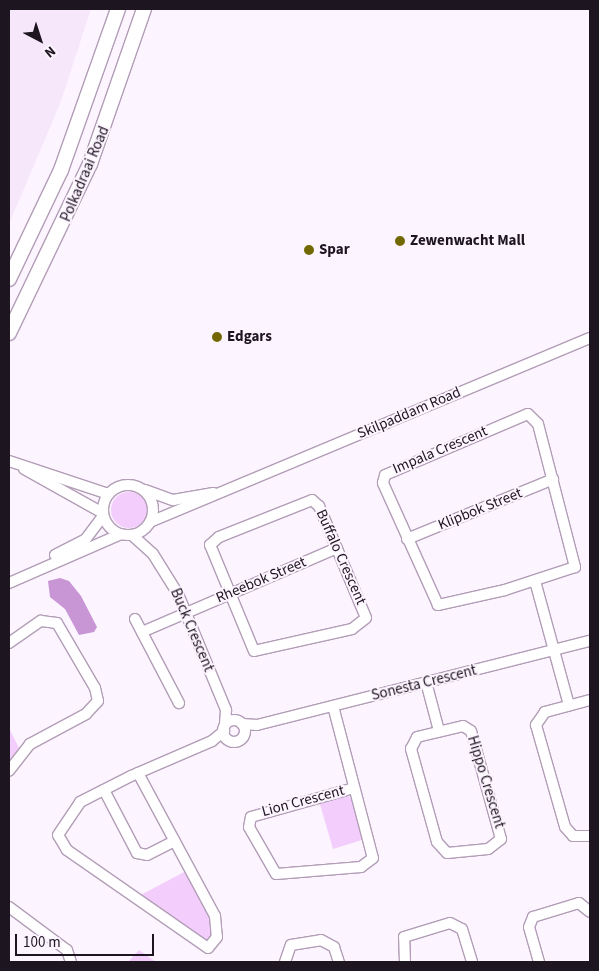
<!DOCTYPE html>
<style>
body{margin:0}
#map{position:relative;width:599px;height:971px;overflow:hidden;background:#fcf4ff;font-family:"Source Sans 3",sans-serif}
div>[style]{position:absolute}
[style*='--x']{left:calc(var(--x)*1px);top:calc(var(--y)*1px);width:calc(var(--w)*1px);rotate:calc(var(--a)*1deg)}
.built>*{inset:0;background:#f7e7fb}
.green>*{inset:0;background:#f3cefc}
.round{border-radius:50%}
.water>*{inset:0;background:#c895d5}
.roads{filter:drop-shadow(1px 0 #b29db7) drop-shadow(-1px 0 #b29db7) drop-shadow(0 1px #b29db7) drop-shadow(0 -1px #b29db7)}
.minor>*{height:10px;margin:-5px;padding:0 5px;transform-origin:5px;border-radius:5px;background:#fff}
.minor>.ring{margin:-5px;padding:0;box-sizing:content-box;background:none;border:10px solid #fff;border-radius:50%}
.major>*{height:14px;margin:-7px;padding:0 7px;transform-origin:7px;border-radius:7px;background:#fff}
.dots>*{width:14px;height:14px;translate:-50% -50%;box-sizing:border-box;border:2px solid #fcf4ff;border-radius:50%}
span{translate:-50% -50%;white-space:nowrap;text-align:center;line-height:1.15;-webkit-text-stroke:4px #fcf4ff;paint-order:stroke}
.street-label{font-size:15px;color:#1d151f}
.poi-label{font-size:15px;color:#1d151f;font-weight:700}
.left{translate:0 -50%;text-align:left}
.frame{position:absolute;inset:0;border:10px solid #1d151f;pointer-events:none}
.north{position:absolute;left:15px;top:15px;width:50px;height:50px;-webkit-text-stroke:4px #fcf4ff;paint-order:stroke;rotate:140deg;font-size:14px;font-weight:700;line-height:20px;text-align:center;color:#1d151f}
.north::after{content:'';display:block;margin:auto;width:18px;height:22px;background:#1d151f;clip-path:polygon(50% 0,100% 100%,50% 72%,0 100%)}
.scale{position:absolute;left:15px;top:934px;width:139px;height:22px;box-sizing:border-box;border:2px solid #1d151f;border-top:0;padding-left:6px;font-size:15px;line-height:18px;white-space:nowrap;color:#1d151f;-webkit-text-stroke:4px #fcf4ff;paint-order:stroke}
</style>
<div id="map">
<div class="built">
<i style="clip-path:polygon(9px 9px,91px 9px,60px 104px,9px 224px)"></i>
</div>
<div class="green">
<i class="round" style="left:111px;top:492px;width:36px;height:36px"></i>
<i style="clip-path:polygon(9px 728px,19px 748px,9px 763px)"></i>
<i style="clip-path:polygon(346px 795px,352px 799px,365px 839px,333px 849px,319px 801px)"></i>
<i style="clip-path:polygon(186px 871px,211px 921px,212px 935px,207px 941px,139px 896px)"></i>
<i style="clip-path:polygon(139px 950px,156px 962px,128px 962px)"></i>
</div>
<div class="water">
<i style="clip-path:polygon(60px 578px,69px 581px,81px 596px,97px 627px,94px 632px,79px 635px,65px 609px,50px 597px,48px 581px)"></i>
</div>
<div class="roads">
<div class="minor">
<i style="--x:528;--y:414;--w:14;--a:45"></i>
<i style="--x:538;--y:424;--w:148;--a:75.5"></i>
<i style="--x:575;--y:567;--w:74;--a:161.8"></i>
<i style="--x:505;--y:590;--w:69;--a:167.4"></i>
<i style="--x:438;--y:605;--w:134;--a:-114.3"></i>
<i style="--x:383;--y:483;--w:8;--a:-76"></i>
<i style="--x:385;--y:475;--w:155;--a:-23.1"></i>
<i style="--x:9;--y:461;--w:104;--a:18.4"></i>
<i style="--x:24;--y:469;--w:90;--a:29.1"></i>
<i class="ring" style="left:103px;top:485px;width:40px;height:40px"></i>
<i style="--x:145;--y:490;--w:30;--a:20"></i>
<i style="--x:173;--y:500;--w:41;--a:-9.9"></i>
<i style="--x:312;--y:500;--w:9;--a:41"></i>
<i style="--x:319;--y:506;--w:121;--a:67.2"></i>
<i style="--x:366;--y:618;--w:18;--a:142"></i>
<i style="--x:352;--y:629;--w:100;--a:167.3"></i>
<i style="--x:254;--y:651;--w:115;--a:-112.5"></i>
<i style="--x:210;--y:545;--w:12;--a:-42"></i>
<i style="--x:219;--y:537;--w:100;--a:-21.7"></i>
<i style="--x:150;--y:522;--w:477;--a:-22.7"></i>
<i style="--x:132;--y:535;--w:28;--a:42"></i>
<i style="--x:153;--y:554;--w:47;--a:58"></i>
<i style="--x:178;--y:594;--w:126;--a:67.5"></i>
<i style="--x:226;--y:710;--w:15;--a:94"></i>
<i style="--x:407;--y:539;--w:158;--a:-22.3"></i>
<i style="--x:55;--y:555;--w:34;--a:-27"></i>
<i style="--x:85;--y:540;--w:30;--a:-53"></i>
<i style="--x:535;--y:581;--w:129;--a:74.7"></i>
<i style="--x:9;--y:583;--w:122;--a:-23.6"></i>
<i style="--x:135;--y:619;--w:95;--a:62.4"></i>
<i style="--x:142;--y:632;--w:212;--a:-23.3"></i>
<i style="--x:9;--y:643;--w:39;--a:-35"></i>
<i style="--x:41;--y:621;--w:16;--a:7"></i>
<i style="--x:57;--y:623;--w:75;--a:59.7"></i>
<i style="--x:95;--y:688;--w:13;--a:77"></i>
<i style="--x:98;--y:701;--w:18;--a:133"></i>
<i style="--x:86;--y:714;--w:64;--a:151.8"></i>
<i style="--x:30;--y:744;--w:34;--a:128"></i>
<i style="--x:426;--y:682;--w:51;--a:75.1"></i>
<i style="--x:590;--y:700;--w:47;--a:165.1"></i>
<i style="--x:545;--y:712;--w:16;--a:125"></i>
<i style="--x:536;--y:725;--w:106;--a:74.1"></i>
<i style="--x:565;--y:827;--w:12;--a:48"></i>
<i style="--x:573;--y:836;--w:17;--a:0"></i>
<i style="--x:333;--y:706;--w:157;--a:75.3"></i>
<i style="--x:373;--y:858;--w:15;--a:143"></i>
<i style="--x:361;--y:867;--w:85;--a:175.3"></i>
<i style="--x:276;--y:874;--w:54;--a:-119.9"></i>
<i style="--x:249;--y:827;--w:10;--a:-79"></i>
<i style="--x:251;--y:817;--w:107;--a:-15.7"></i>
<i class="ring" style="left:223px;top:720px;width:12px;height:12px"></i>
<i style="--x:242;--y:724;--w:15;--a:4"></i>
<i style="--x:257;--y:725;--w:343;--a:-14.2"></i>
<i style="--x:463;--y:726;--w:9;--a:32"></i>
<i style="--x:471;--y:731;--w:112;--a:74.5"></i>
<i style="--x:501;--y:839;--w:16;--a:142"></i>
<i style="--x:488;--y:849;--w:41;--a:174.4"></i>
<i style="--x:447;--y:853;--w:15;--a:-132"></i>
<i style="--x:437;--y:842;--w:97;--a:-105.6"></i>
<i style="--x:411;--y:749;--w:13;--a:-63"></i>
<i style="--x:417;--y:737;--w:47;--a:-13.4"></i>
<i style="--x:138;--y:773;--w:162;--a:61.7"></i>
<i style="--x:215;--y:916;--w:21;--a:85"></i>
<i style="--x:217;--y:937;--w:14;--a:129"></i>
<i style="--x:208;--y:948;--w:172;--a:-145.2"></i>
<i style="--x:67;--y:850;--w:17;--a:-121"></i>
<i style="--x:58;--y:835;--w:40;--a:-56"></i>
<i style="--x:80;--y:802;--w:57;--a:-27"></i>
<i style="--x:131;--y:776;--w:88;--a:-23.4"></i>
<i style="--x:212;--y:741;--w:16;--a:-40"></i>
<i style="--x:104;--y:790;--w:71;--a:62.4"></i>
<i style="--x:137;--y:853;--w:10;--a:11"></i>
<i style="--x:147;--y:855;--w:31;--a:-27"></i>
<i style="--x:9;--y:907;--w:72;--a:36.6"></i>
<i style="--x:67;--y:950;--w:13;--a:72"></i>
<i style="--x:285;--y:962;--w:18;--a:-71"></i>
<i style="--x:291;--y:945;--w:30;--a:-9"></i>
<i style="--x:321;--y:940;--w:15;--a:28"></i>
<i style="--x:334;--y:947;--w:16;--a:72"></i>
<i style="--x:405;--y:962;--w:25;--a:-92"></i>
<i style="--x:404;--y:937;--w:48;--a:-16.9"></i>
<i style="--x:450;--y:923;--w:13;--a:27"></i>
<i style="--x:462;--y:929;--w:34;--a:73"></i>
<i style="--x:539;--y:962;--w:36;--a:-106"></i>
<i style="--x:529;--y:927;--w:11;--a:-68"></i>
<i style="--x:533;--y:917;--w:48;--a:-16.9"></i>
<i style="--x:579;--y:903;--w:14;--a:39"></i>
</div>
<div class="major">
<i style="--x:9;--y:279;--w:121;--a:-64.5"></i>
<i style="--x:61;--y:170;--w:171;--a:-70.5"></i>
<i style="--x:9;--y:333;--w:187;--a:-64.4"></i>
<i style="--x:90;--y:164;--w:164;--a:-70.8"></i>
</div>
</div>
<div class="dots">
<i style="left:400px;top:241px;background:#716900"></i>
<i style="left:309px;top:250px;background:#716900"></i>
<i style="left:217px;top:337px;background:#716900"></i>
</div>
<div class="street-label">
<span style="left:85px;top:174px;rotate:-67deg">Polkadraai Road</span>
<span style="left:409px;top:413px;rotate:-23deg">Skilpaddam Road</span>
<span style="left:440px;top:450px;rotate:-23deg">Impala Crescent</span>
<span style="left:480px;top:509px;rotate:-22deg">Klipbok Street</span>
<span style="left:341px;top:557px;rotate:66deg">Buffalo Crescent</span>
<span style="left:261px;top:580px;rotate:-23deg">Rheebok Street</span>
<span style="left:192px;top:630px;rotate:67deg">Buck Crescent</span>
<span style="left:424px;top:683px;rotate:-14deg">Sonesta Crescent</span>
<span style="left:486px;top:782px;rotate:73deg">Hippo Crescent</span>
<span style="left:303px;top:801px;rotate:-15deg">Lion Crescent</span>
</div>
<div class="poi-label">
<span class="left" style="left:410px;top:241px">Zewenwacht Mall</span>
<span class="left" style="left:319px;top:250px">Spar</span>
<span class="left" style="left:227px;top:337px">Edgars</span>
</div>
<div class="frame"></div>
<div class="north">N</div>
<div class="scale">100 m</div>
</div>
